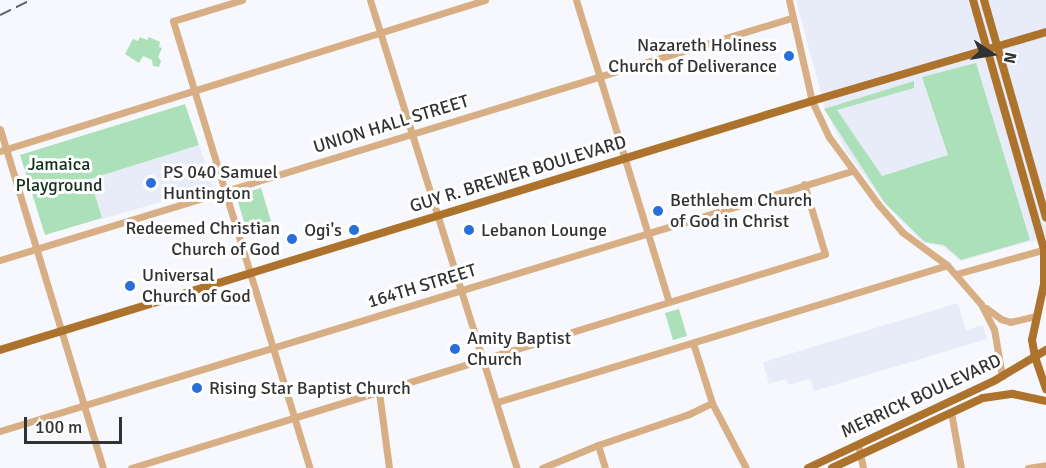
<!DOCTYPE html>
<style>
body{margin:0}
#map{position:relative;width:1046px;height:468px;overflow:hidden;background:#f6f8fd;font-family:Signika,sans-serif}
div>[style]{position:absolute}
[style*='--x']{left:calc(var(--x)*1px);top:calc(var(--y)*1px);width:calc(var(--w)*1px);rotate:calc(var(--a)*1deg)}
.built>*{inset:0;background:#e8ecf8}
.green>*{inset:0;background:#abe0b9}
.minor>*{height:7px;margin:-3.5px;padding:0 3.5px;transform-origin:3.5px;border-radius:3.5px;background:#d8ae84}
.major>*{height:8px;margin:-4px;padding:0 4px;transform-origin:4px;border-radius:4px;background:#ad722b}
.rail>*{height:2px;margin-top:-1px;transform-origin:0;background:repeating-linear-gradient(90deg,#606264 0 12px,transparent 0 18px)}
.dots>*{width:16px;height:16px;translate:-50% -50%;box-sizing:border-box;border:3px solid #fff;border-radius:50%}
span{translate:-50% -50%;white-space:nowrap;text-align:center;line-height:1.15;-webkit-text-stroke:6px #fff;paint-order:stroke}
.poi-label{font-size:18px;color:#313234}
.right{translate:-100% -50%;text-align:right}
.left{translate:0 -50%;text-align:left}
.street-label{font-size:18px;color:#313234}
.park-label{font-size:18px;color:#10311c}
.north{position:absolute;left:962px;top:24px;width:60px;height:60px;-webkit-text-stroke:4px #fff;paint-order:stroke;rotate:102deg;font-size:16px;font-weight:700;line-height:24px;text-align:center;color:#313234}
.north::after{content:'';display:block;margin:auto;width:21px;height:27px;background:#313234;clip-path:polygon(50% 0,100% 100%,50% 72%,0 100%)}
.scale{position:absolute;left:24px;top:417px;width:98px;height:27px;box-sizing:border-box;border:3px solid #313234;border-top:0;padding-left:8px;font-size:18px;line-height:21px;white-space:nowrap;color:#313234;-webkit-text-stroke:4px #fff;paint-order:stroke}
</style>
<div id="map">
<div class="built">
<i style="clip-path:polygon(796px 0,1046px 0,1046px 241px,1028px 242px,961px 261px,943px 247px,922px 242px,884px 203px,844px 148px,825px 109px)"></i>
<i style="clip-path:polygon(199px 145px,213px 187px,102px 219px,90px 179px)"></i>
<i style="clip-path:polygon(958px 303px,966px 330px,983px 325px,987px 339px,814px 391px,810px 379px,788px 385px,786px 379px,769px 384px,763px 362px)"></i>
</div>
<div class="green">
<i style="clip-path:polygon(140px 37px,147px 40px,149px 37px,160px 42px,159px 47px,162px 48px,158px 57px,161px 61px,159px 67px,153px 66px,152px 60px,143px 56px,139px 63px,125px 54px,133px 39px,138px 41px)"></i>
<i style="clip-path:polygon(976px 63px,1030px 240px,961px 260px,944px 245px,925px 242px,885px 203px,824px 109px,914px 81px,914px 88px,837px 110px,882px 176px,948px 155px,922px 77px)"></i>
<i style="clip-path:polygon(185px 104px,199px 145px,90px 179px,102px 218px,45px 235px,20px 155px)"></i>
<i style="clip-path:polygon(261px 188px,271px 221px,246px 228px,236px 195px)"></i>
<i style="clip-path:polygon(679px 309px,687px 336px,673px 340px,665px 313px)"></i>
</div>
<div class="minor">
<i style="--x:242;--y:0;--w:72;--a:163.1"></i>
<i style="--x:173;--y:21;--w:468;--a:73"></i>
<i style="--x:370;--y:0;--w:491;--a:72.6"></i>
<i style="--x:576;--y:0;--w:316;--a:72.9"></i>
<i style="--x:789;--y:0;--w:104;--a:77.2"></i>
<i style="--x:812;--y:101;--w:40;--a:65"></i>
<i style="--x:829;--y:137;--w:83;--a:53.8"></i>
<i style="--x:878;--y:204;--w:37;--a:49"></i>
<i style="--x:902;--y:232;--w:56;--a:36.3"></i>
<i style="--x:947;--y:265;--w:52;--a:48.9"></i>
<i style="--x:981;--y:304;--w:28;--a:63"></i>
<i style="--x:994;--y:329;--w:48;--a:80.3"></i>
<i style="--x:0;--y:129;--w:354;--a:73.1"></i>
<i style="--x:0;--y:151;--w:508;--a:-17.29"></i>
<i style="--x:0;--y:260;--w:827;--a:-17.01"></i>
<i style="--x:956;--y:274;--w:93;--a:-15.5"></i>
<i style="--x:986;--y:308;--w:19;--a:36"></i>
<i style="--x:1001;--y:319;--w:9;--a:18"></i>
<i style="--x:1010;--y:322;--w:27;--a:-13"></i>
<i style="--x:693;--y:343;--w:63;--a:72.4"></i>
<i style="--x:712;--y:403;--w:73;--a:62.4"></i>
<i style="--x:379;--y:392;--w:77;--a:82.5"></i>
<i style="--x:497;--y:402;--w:470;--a:-16.9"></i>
<i style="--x:951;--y:412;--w:57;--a:79.9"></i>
<i style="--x:0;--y:431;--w:891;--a:-16.97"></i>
<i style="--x:858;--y:444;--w:25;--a:78"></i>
<i style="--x:598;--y:445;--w:24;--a:73"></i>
<i style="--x:131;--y:468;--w:726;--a:-17.14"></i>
<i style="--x:825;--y:254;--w:73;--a:-106.7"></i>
<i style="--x:542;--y:468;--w:61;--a:-22.3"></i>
<i style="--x:598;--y:445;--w:96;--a:-18.8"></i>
<i style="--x:689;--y:414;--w:25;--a:-26"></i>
<i style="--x:1028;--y:468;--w:18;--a:-9"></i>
</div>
<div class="major">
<i style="--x:973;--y:0;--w:259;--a:74.1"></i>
<i style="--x:1044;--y:249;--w:35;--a:90"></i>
<i style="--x:1044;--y:284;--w:57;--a:102.1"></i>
<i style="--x:1032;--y:340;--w:17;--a:80"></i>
<i style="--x:1035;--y:357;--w:34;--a:71"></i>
<i style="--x:984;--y:0;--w:226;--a:74.1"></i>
<i style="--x:0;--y:350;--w:849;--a:-17.05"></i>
<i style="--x:812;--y:101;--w:244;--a:-16.4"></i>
<i style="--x:808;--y:468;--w:205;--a:-25.1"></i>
<i style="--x:994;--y:381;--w:61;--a:-30.8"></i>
<i style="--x:832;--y:468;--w:166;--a:-24.9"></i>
<i style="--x:983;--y:398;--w:30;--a:-8"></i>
<i style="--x:1013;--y:394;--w:34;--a:12"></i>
</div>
<div class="rail">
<i style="--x:0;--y:15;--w:34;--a:-26"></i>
</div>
<div class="dots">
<i style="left:789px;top:56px;background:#286fdb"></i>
<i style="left:151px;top:183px;background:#286fdb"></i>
<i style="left:658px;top:211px;background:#286fdb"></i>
<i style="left:354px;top:230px;background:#286fdb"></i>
<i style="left:469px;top:230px;background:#286fdb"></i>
<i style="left:292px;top:239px;background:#286fdb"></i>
<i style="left:130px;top:286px;background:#286fdb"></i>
<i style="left:455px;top:349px;background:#286fdb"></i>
<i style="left:197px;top:388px;background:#286fdb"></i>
</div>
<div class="poi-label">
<span class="right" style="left:777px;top:56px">Nazareth Holiness<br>Church of Deliverance</span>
<span class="left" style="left:163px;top:183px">PS 040 Samuel<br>Huntington</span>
<span class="left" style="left:670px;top:211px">Bethlehem Church<br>of God in Christ</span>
<span class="right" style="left:280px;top:239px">Redeemed Christian<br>Church of God</span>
<span class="right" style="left:342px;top:230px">Ogi's</span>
<span class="left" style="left:481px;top:230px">Lebanon Lounge</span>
<span class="left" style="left:142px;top:286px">Universal<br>Church of God</span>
<span class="left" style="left:467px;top:349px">Amity Baptist<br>Church</span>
<span class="left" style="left:209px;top:388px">Rising Star Baptist Church</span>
</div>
<div class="street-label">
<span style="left:391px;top:124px;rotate:-17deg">UNION HALL STREET</span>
<span style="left:518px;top:174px;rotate:-17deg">GUY R. BREWER BOULEVARD</span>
<span style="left:422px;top:286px;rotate:-17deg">164TH STREET</span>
<span style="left:921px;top:396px;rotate:-25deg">MERRICK BOULEVARD</span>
</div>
<div class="park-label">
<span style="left:59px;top:175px">Jamaica<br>Playground</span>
</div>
<div class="north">N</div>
<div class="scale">100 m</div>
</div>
